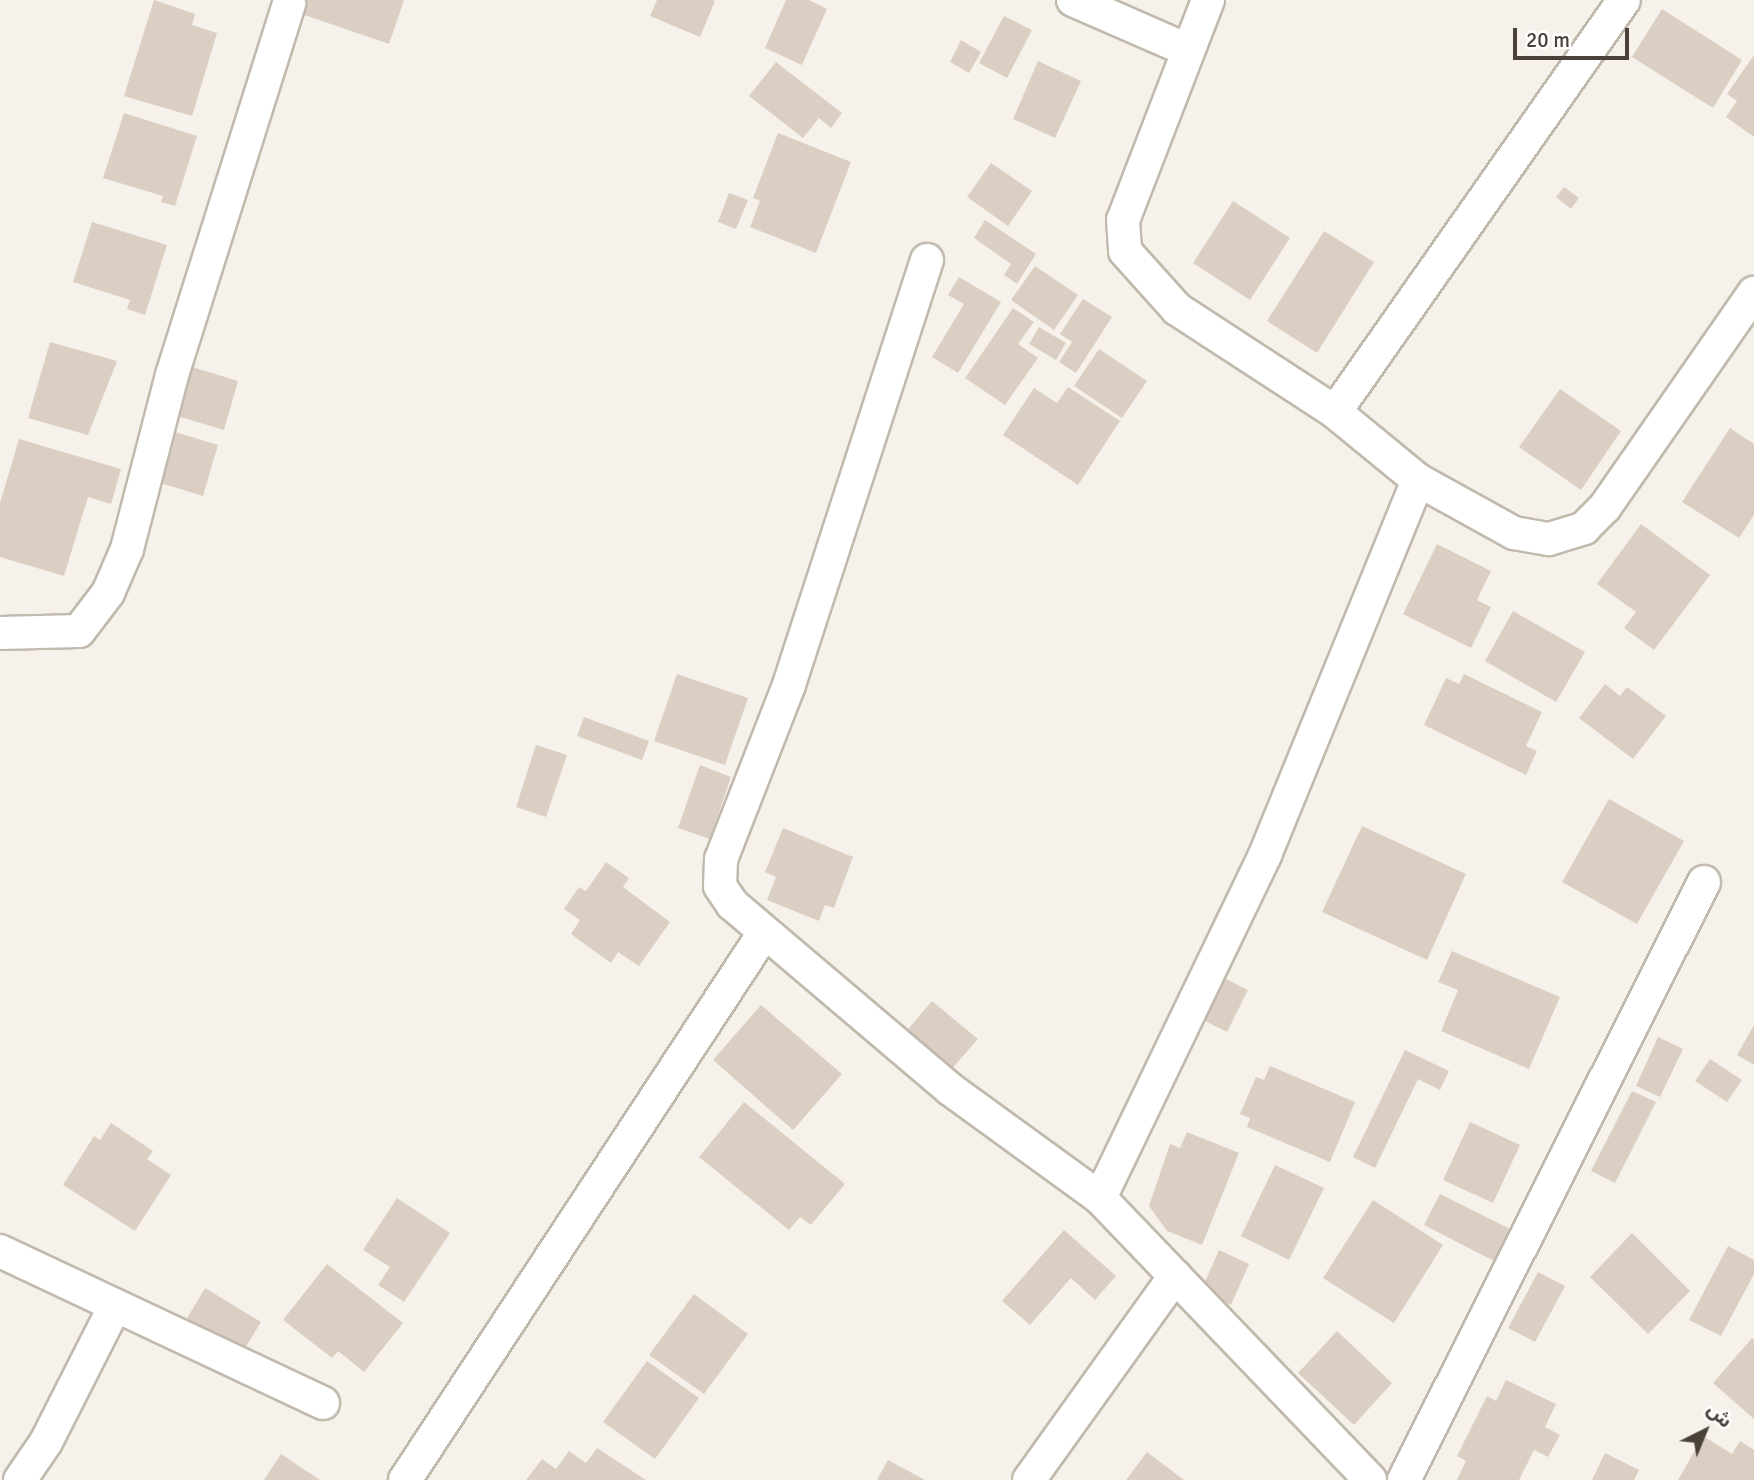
<!DOCTYPE html>
<meta charset="utf-8">
<style>
body{margin:0}
#map{position:relative;width:1754px;height:1480px;overflow:hidden;background:#f6f2eb;font-family:Signika,"Noto Sans Arabic",sans-serif}
div>[style]{position:absolute}
[style*='--x']{left:calc(var(--x)*1px);top:calc(var(--y)*1px);width:calc(var(--w)*1px);rotate:calc(var(--a)*1deg)}
.building>*{inset:0;background:#dbcfc3}
.roads{filter:drop-shadow(2px 0 #c2b9ad) drop-shadow(-2px 0 #c2b9ad) drop-shadow(0 2px #c2b9ad) drop-shadow(0 -2px #c2b9ad)}
.street>*{height:32px;margin:-16px;padding:0 16px;transform-origin:16px;border-radius:16px;background:#fff}
span{translate:-50% -50%;white-space:nowrap;text-align:center;line-height:1.15;-webkit-text-stroke:6px #fff;paint-order:stroke}
.north{position:absolute;left:1670px;top:1396px;width:70px;height:70px;-webkit-text-stroke:5px #fff;paint-order:stroke;rotate:43deg;font-size:19px;font-weight:700;line-height:28px;text-align:center;color:#4a4238}
.north::after{content:'';display:block;margin:auto;width:24px;height:32px;background:#4a4238;clip-path:polygon(50% 0,100% 100%,50% 72%,0 100%)}
.scale{position:absolute;left:1513px;top:28px;width:116px;height:32px;box-sizing:border-box;border:4px solid #4a4238;border-top:0;padding-left:9px;font-size:21px;line-height:24px;white-space:nowrap;color:#4a4238;-webkit-text-stroke:5px #fff;paint-order:stroke}
</style>
<div id="map">
<div class="building">
<i style="clip-path:polygon(154px 0,195px 14px,192px 25px,217px 33px,192px 116px,124px 96px)"></i>
<i style="clip-path:polygon(297px 0,404px 0,389px 44px,293px 11px)"></i>
<i style="clip-path:polygon(657px 0,712px 0,715px 1px,700px 37px,650px 16px)"></i>
<i style="clip-path:polygon(786px 0,809px 0,827px 9px,802px 65px,765px 48px)"></i>
<i style="clip-path:polygon(1662px 9px,1742px 60px,1713px 108px,1632px 57px)"></i>
<i style="clip-path:polygon(1004px 16px,1032px 30px,1007px 78px,979px 63px)"></i>
<i style="clip-path:polygon(961px 40px,981px 52px,969px 73px,950px 62px)"></i>
<i style="clip-path:polygon(1754px 55px,1754px 137px,1726px 117px,1737px 101px,1727px 94px)"></i>
<i style="clip-path:polygon(1038px 61px,1081px 81px,1055px 138px,1013px 119px)"></i>
<i style="clip-path:polygon(776px 62px,842px 113px,831px 128px,819px 118px,803px 138px,749px 96px)"></i>
<i style="clip-path:polygon(124px 113px,197px 136px,175px 206px,161px 202px,163px 196px,103px 178px)"></i>
<i style="clip-path:polygon(778px 133px,851px 162px,816px 253px,750px 227px,760px 201px,753px 198px)"></i>
<i style="clip-path:polygon(991px 163px,1032px 191px,1008px 226px,967px 197px)"></i>
<i style="clip-path:polygon(1564px 187px,1579px 198px,1571px 209px,1556px 197px)"></i>
<i style="clip-path:polygon(729px 193px,748px 200px,736px 229px,718px 222px)"></i>
<i style="clip-path:polygon(1233px 201px,1290px 238px,1250px 300px,1193px 263px)"></i>
<i style="clip-path:polygon(985px 220px,1036px 254px,1017px 284px,1004px 275px,1011px 264px,974px 238px)"></i>
<i style="clip-path:polygon(92px 222px,167px 245px,145px 315px,127px 309px,130px 300px,73px 282px)"></i>
<i style="clip-path:polygon(1324px 231px,1374px 262px,1317px 353px,1267px 321px)"></i>
<i style="clip-path:polygon(1035px 266px,1078px 295px,1054px 330px,1011px 300px)"></i>
<i style="clip-path:polygon(959px 277px,1001px 302px,958px 373px,932px 357px,964px 304px,948px 295px)"></i>
<i style="clip-path:polygon(1083px 299px,1112px 317px,1076px 373px,1059px 362px,1072px 342px,1060px 334px)"></i>
<i style="clip-path:polygon(1013px 308px,1034px 322px,1018px 344px,1038px 358px,1005px 405px,965px 378px)"></i>
<i style="clip-path:polygon(1039px 327px,1066px 343px,1056px 360px,1029px 344px)"></i>
<i style="clip-path:polygon(50px 342px,117px 361px,88px 435px,28px 418px)"></i>
<i style="clip-path:polygon(1099px 349px,1147px 381px,1122px 418px,1074px 386px)"></i>
<i style="clip-path:polygon(189px 366px,238px 381px,224px 430px,174px 415px)"></i>
<i style="clip-path:polygon(1068px 387px,1120px 421px,1078px 485px,1003px 435px,1034px 388px,1057px 403px)"></i>
<i style="clip-path:polygon(1560px 389px,1621px 431px,1581px 490px,1519px 447px)"></i>
<i style="clip-path:polygon(1730px 428px,1754px 444px,1754px 515px,1739px 538px,1682px 502px)"></i>
<i style="clip-path:polygon(172px 431px,218px 445px,203px 496px,157px 482px)"></i>
<i style="clip-path:polygon(19px 439px,121px 469px,111px 504px,88px 497px,64px 576px,0 557px,0 503px)"></i>
<i style="clip-path:polygon(1641px 524px,1710px 575px,1654px 650px,1624px 628px,1636px 612px,1597px 584px)"></i>
<i style="clip-path:polygon(1437px 544px,1491px 571px,1477px 600px,1491px 607px,1471px 648px,1403px 614px)"></i>
<i style="clip-path:polygon(1513px 611px,1585px 652px,1556px 702px,1485px 661px)"></i>
<i style="clip-path:polygon(677px 674px,748px 698px,725px 765px,654px 741px)"></i>
<i style="clip-path:polygon(1464px 674px,1542px 712px,1526px 746px,1537px 751px,1526px 775px,1424px 725px,1446px 678px,1459px 684px)"></i>
<i style="clip-path:polygon(1605px 684px,1620px 696px,1627px 687px,1666px 716px,1633px 759px,1579px 718px)"></i>
<i style="clip-path:polygon(584px 717px,649px 741px,642px 760px,577px 736px)"></i>
<i style="clip-path:polygon(536px 745px,567px 755px,546px 817px,516px 807px)"></i>
<i style="clip-path:polygon(700px 765px,731px 777px,710px 839px,678px 828px)"></i>
<i style="clip-path:polygon(1609px 799px,1684px 841px,1637px 924px,1562px 882px)"></i>
<i style="clip-path:polygon(1362px 826px,1466px 874px,1427px 960px,1322px 912px)"></i>
<i style="clip-path:polygon(783px 828px,853px 857px,834px 908px,825px 905px,819px 921px,767px 900px,776px 877px,765px 872px)"></i>
<i style="clip-path:polygon(606px 862px,629px 878px,623px 887px,670px 922px,639px 966px,618px 952px,611px 963px,571px 934px,580px 920px,564px 909px,579px 887px,586px 891px)"></i>
<i style="clip-path:polygon(1452px 951px,1560px 997px,1529px 1069px,1441px 1031px,1458px 990px,1438px 982px)"></i>
<i style="clip-path:polygon(1218px 975px,1248px 990px,1227px 1032px,1197px 1017px)"></i>
<i style="clip-path:polygon(932px 1001px,978px 1039px,948px 1073px,903px 1035px)"></i>
<i style="clip-path:polygon(761px 1005px,842px 1074px,793px 1130px,713px 1060px)"></i>
<i style="clip-path:polygon(1754px 1025px,1754px 1065px,1737px 1055px)"></i>
<i style="clip-path:polygon(1658px 1037px,1683px 1049px,1660px 1097px,1636px 1086px)"></i>
<i style="clip-path:polygon(1405px 1050px,1449px 1071px,1440px 1090px,1418px 1079px,1375px 1168px,1353px 1157px)"></i>
<i style="clip-path:polygon(1710px 1059px,1742px 1080px,1727px 1102px,1695px 1081px)"></i>
<i style="clip-path:polygon(1270px 1066px,1355px 1102px,1330px 1162px,1247px 1127px,1250px 1118px,1240px 1114px,1256px 1077px,1264px 1080px)"></i>
<i style="clip-path:polygon(1632px 1091px,1656px 1102px,1615px 1183px,1591px 1171px)"></i>
<i style="clip-path:polygon(744px 1102px,845px 1184px,811px 1225px,800px 1217px,789px 1230px,699px 1157px)"></i>
<i style="clip-path:polygon(1470px 1122px,1520px 1145px,1493px 1203px,1443px 1180px)"></i>
<i style="clip-path:polygon(111px 1123px,153px 1151px,147px 1159px,171px 1175px,135px 1231px,63px 1185px,94px 1136px,100px 1140px)"></i>
<i style="clip-path:polygon(1187px 1132px,1239px 1153px,1202px 1245px,1167px 1231px,1149px 1206px,1170px 1144px,1180px 1148px)"></i>
<i style="clip-path:polygon(1275px 1165px,1324px 1188px,1289px 1260px,1241px 1236px)"></i>
<i style="clip-path:polygon(1440px 1194px,1510px 1229px,1494px 1261px,1424px 1225px)"></i>
<i style="clip-path:polygon(397px 1198px,450px 1233px,404px 1302px,378px 1285px,390px 1267px,363px 1250px)"></i>
<i style="clip-path:polygon(1373px 1200px,1443px 1245px,1394px 1323px,1323px 1278px)"></i>
<i style="clip-path:polygon(1064px 1230px,1116px 1276px,1095px 1300px,1071px 1278px,1030px 1325px,1002px 1301px)"></i>
<i style="clip-path:polygon(1632px 1233px,1690px 1291px,1648px 1334px,1590px 1277px)"></i>
<i style="clip-path:polygon(1728px 1246px,1754px 1260px,1754px 1274px,1721px 1336px,1689px 1320px)"></i>
<i style="clip-path:polygon(1219px 1250px,1249px 1264px,1231px 1305px,1201px 1291px)"></i>
<i style="clip-path:polygon(327px 1264px,403px 1323px,364px 1372px,338px 1351px,332px 1358px,283px 1320px)"></i>
<i style="clip-path:polygon(1538px 1272px,1565px 1286px,1535px 1342px,1508px 1328px)"></i>
<i style="clip-path:polygon(205px 1288px,261px 1322px,242px 1353px,186px 1320px)"></i>
<i style="clip-path:polygon(694px 1294px,748px 1334px,704px 1394px,649px 1355px)"></i>
<i style="clip-path:polygon(1337px 1331px,1392px 1383px,1354px 1425px,1298px 1373px)"></i>
<i style="clip-path:polygon(1752px 1338px,1754px 1340px,1754px 1419px,1713px 1383px)"></i>
<i style="clip-path:polygon(647px 1361px,699px 1398px,655px 1459px,603px 1422px)"></i>
<i style="clip-path:polygon(1506px 1380px,1556px 1404px,1545px 1427px,1560px 1435px,1548px 1457px,1534px 1450px,1519px 1480px,1457px 1480px,1466px 1461px,1457px 1456px,1487px 1396px,1496px 1401px)"></i>
<i style="clip-path:polygon(1703px 1436px,1732px 1454px,1740px 1441px,1754px 1450px,1754px 1480px,1678px 1480px)"></i>
<i style="clip-path:polygon(597px 1448px,646px 1480px,526px 1480px,542px 1459px,556px 1469px,569px 1451px,586px 1463px)"></i>
<i style="clip-path:polygon(1147px 1452px,1184px 1480px,1126px 1480px)"></i>
<i style="clip-path:polygon(1605px 1453px,1639px 1470px,1634px 1480px,1592px 1480px)"></i>
<i style="clip-path:polygon(281px 1454px,320px 1480px,264px 1480px)"></i>
<i style="clip-path:polygon(888px 1460px,925px 1480px,877px 1480px)"></i>
</div>
<div class="roads">
<div class="street">
<i style="--x:1073;--y:0;--w:122;--a:23.6"></i>
<i style="--x:1208;--y:0;--w:236;--a:111.1"></i>
<i style="--x:1123;--y:220;--w:31;--a:86"></i>
<i style="--x:1125;--y:251;--w:78;--a:48.1"></i>
<i style="--x:1177;--y:309;--w:189;--a:33.1"></i>
<i style="--x:1335;--y:412;--w:107;--a:39.3"></i>
<i style="--x:1418;--y:480;--w:110;--a:28.9"></i>
<i style="--x:1514;--y:533;--w:36;--a:10"></i>
<i style="--x:1549;--y:539;--w:37;--a:-17"></i>
<i style="--x:1584;--y:528;--w:30;--a:-45"></i>
<i style="--x:1605;--y:507;--w:261;--a:-55.2"></i>
<i style="--x:927;--y:260;--w:447;--a:108"></i>
<i style="--x:789;--y:685;--w:187;--a:111.3"></i>
<i style="--x:721;--y:859;--w:27;--a:92"></i>
<i style="--x:720;--y:886;--w:22;--a:56"></i>
<i style="--x:732;--y:904;--w:286;--a:40.3"></i>
<i style="--x:950;--y:1089;--w:185;--a:36"></i>
<i style="--x:1100;--y:1198;--w:390;--a:46.2"></i>
<i style="--x:1335;--y:412;--w:503;--a:-54.95"></i>
<i style="--x:0;--y:633;--w:79;--a:-1.5"></i>
<i style="--x:79;--y:631;--w:48;--a:-52.7"></i>
<i style="--x:108;--y:593;--w:48;--a:-66.6"></i>
<i style="--x:127;--y:549;--w:180;--a:-75.5"></i>
<i style="--x:172;--y:375;--w:390;--a:-72.5"></i>
<i style="--x:1100;--y:1198;--w:381;--a:-64.3"></i>
<i style="--x:1265;--y:855;--w:405;--a:-67.8"></i>
<i style="--x:0;--y:1251;--w:357;--a:25.2"></i>
<i style="--x:20;--y:1480;--w:46;--a:-55.6"></i>
<i style="--x:46;--y:1442;--w:153;--a:-63.1"></i>
<i style="--x:405;--y:1480;--w:654;--a:-56.72"></i>
<i style="--x:1029;--y:1480;--w:251;--a:-54.4"></i>
<i style="--x:1404;--y:1480;--w:669;--a:-63.36"></i>
</div>
</div>
<div class="north">ش</div>
<div class="scale">20 m</div>
</div>
